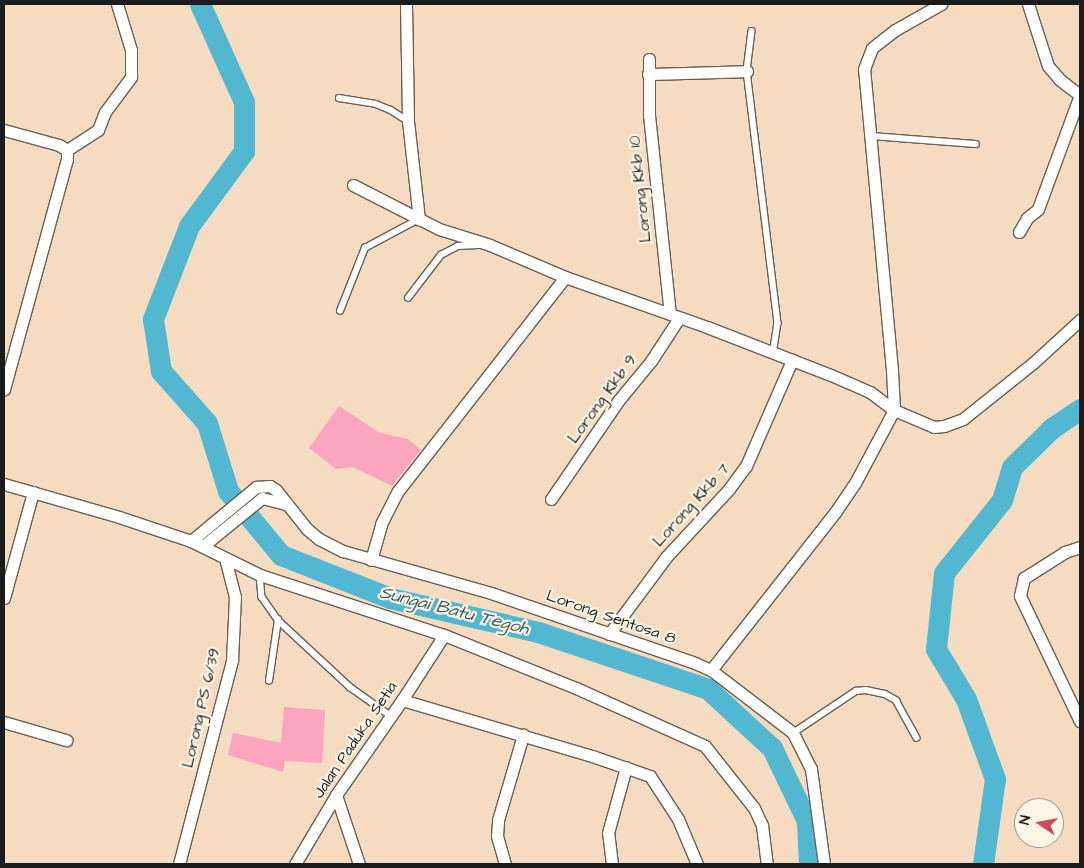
<!DOCTYPE html>
<style>
body{margin:0}
#map{position:relative;width:1084px;height:868px;overflow:hidden;background:#f5dcc0;font-family:"Architects Daughter",sans-serif}
div>[style]{position:absolute}
[style*='--x']{left:calc(var(--x)*1px);top:calc(var(--y)*1px);width:calc(var(--w)*1px);rotate:calc(var(--a)*1deg)}
.river>*{height:21px;margin:-10.5px;padding:0 10.5px;transform-origin:10.5px;border-radius:10.5px;background:#52b7d0}
.building>*{inset:0;background:#faa4bf}
.roads{filter:drop-shadow(1px 0 #685f55) drop-shadow(-1px 0 #685f55) drop-shadow(0 1px #685f55) drop-shadow(0 -1px #685f55)}
.lane>*{height:5.5px;margin:-2.75px;padding:0 2.75px;transform-origin:2.75px;border-radius:2.75px;background:#fff}
.street>*{height:11px;margin:-5.5px;padding:0 5.5px;transform-origin:5.5px;border-radius:5.5px;background:#fff}
span{translate:-50% -50%;white-space:nowrap;text-align:center;line-height:1.15;-webkit-text-stroke:4.5px #fcf5e5;paint-order:stroke}
.street-label{font-size:16px;color:#1c1c1c}
.water-label{font-size:18px;color:#325a64;font-style:italic}
.frame{position:absolute;inset:0;border:5px solid #1c1c1c;pointer-events:none}
.north{position:absolute;left:1014px;top:798px;width:50px;height:50px;box-sizing:border-box;background:#fcf5e5;border:1px solid #a29e95;border-radius:50%;rotate:282deg;font-size:14px;font-weight:700;line-height:20px;text-align:center;color:#1c1c1c}
.north::after{content:'';display:block;margin:auto;width:18px;height:22px;background:#d1495b;clip-path:polygon(50% 0,100% 100%,50% 72%,0 100%)}
</style>
<div id="map">
<div class="river">
<i style="--x:200;--y:4;--w:107;--a:65.8"></i>
<i style="--x:244;--y:102;--w:49;--a:90"></i>
<i style="--x:244;--y:151;--w:93;--a:126.3"></i>
<i style="--x:189;--y:226;--w:100;--a:111.2"></i>
<i style="--x:153;--y:319;--w:53;--a:81.3"></i>
<i style="--x:161;--y:371;--w:69;--a:48.5"></i>
<i style="--x:207;--y:423;--w:71;--a:72.8"></i>
<i style="--x:228;--y:491;--w:83;--a:50.4"></i>
<i style="--x:281;--y:555;--w:117;--a:21.5"></i>
<i style="--x:390;--y:598;--w:152;--a:12.9"></i>
<i style="--x:538;--y:632;--w:179;--a:18.5"></i>
<i style="--x:708;--y:689;--w:87;--a:42.7"></i>
<i style="--x:772;--y:748;--w:81;--a:64.4"></i>
<i style="--x:807;--y:821;--w:43;--a:87.3"></i>
<i style="--x:983;--y:864;--w:86;--a:-82"></i>
<i style="--x:995;--y:779;--w:85;--a:-109.9"></i>
<i style="--x:966;--y:699;--w:58;--a:-121"></i>
<i style="--x:936;--y:649;--w:76;--a:-84"></i>
<i style="--x:944;--y:573;--w:93;--a:-51.5"></i>
<i style="--x:1002;--y:500;--w:34;--a:-73"></i>
<i style="--x:1012;--y:467;--w:56;--a:-44.3"></i>
<i style="--x:1052;--y:428;--w:34;--a:-34"></i>
</div>
<div class="building">
<i style="clip-path:polygon(339px 406px,380px 433px,408px 439px,421px 450px,392px 486px,353px 467px,336px 469px,309px 448px)"></i>
<i style="clip-path:polygon(284px 707px,325px 710px,322px 763px,285px 761px,283px 772px,228px 755px,233px 733px,281px 743px)"></i>
</div>
<div class="roads">
<div class="lane">
<i style="--x:752;--y:31;--w:40;--a:97.1"></i>
<i style="--x:747;--y:71;--w:254;--a:83"></i>
<i style="--x:778;--y:323;--w:30;--a:99"></i>
<i style="--x:339;--y:98;--w:37;--a:9"></i>
<i style="--x:376;--y:104;--w:16;--a:22"></i>
<i style="--x:391;--y:110;--w:20;--a:33"></i>
<i style="--x:871;--y:136;--w:105;--a:4.4"></i>
<i style="--x:408;--y:298;--w:54;--a:-52.5"></i>
<i style="--x:441;--y:255;--w:19;--a:-28"></i>
<i style="--x:458;--y:246;--w:20;--a:-3"></i>
<i style="--x:340;--y:311;--w:68;--a:-68.4"></i>
<i style="--x:365;--y:248;--w:61;--a:-28.2"></i>
<i style="--x:260;--y:575;--w:22;--a:85"></i>
<i style="--x:262;--y:597;--w:28;--a:55"></i>
<i style="--x:278;--y:620;--w:98;--a:42.9"></i>
<i style="--x:350;--y:687;--w:50;--a:35.3"></i>
<i style="--x:269;--y:681;--w:62;--a:-81.6"></i>
<i style="--x:793;--y:733;--w:76;--a:-33.7"></i>
<i style="--x:856;--y:691;--w:10;--a:-6"></i>
<i style="--x:866;--y:690;--w:19;--a:12"></i>
<i style="--x:885;--y:694;--w:13;--a:29"></i>
<i style="--x:896;--y:700;--w:43;--a:61.1"></i>
</div>
<div class="street">
<i style="--x:406;--y:4;--w:117;--a:89"></i>
<i style="--x:408;--y:121;--w:99;--a:83.6"></i>
<i style="--x:1028;--y:4;--w:65;--a:72.1"></i>
<i style="--x:1048;--y:66;--w:18;--a:49"></i>
<i style="--x:1060;--y:80;--w:25;--a:37"></i>
<i style="--x:649;--y:59;--w:56;--a:90"></i>
<i style="--x:649;--y:115;--w:200;--a:84"></i>
<i style="--x:648;--y:74;--w:99;--a:-1.7"></i>
<i style="--x:4;--y:130;--w:57;--a:15.3"></i>
<i style="--x:59;--y:145;--w:9;--a:32"></i>
<i style="--x:67;--y:150;--w:9;--a:90"></i>
<i style="--x:67;--y:159;--w:239;--a:105.3"></i>
<i style="--x:67;--y:150;--w:37;--a:-33"></i>
<i style="--x:98;--y:130;--w:19;--a:-69"></i>
<i style="--x:105;--y:112;--w:44;--a:-53.4"></i>
<i style="--x:131;--y:77;--w:27;--a:-90"></i>
<i style="--x:131;--y:50;--w:48;--a:-106.9"></i>
<i style="--x:353;--y:185;--w:97;--a:27.1"></i>
<i style="--x:439;--y:229;--w:53;--a:17.4"></i>
<i style="--x:490;--y:245;--w:82;--a:23.1"></i>
<i style="--x:565;--y:277;--w:151;--a:19.4"></i>
<i style="--x:707;--y:327;--w:133;--a:21.2"></i>
<i style="--x:831;--y:375;--w:43;--a:23.6"></i>
<i style="--x:870;--y:392;--w:30;--a:37"></i>
<i style="--x:894;--y:410;--w:43;--a:23"></i>
<i style="--x:934;--y:427;--w:10;--a:-6"></i>
<i style="--x:944;--y:426;--w:20;--a:-20"></i>
<i style="--x:963;--y:419;--w:90;--a:-38.7"></i>
<i style="--x:1033;--y:363;--w:64;--a:-42.5"></i>
<i style="--x:1019;--y:232;--w:16;--a:-60"></i>
<i style="--x:1027;--y:218;--w:14;--a:-39"></i>
<i style="--x:1038;--y:209;--w:121;--a:-69.8"></i>
<i style="--x:4;--y:484;--w:120;--a:16"></i>
<i style="--x:119;--y:517;--w:76;--a:18.4"></i>
<i style="--x:191;--y:541;--w:77;--a:26.2"></i>
<i style="--x:260;--y:575;--w:194;--a:18.1"></i>
<i style="--x:444;--y:635;--w:142;--a:21.9"></i>
<i style="--x:576;--y:688;--w:141;--a:24.2"></i>
<i style="--x:705;--y:746;--w:79;--a:51.7"></i>
<i style="--x:754;--y:808;--w:19;--a:65"></i>
<i style="--x:762;--y:825;--w:39;--a:83"></i>
<i style="--x:551;--y:499;--w:119;--a:-55.6"></i>
<i style="--x:618;--y:401;--w:52;--a:-50.5"></i>
<i style="--x:651;--y:361;--w:51;--a:-56.9"></i>
<i style="--x:191;--y:541;--w:85;--a:-39.7"></i>
<i style="--x:256;--y:487;--w:14;--a:-4"></i>
<i style="--x:270;--y:486;--w:7;--a:34"></i>
<i style="--x:276;--y:490;--w:50;--a:51.5"></i>
<i style="--x:307;--y:529;--w:16;--a:40"></i>
<i style="--x:319;--y:539;--w:27;--a:27"></i>
<i style="--x:343;--y:551;--w:154;--a:15.8"></i>
<i style="--x:491;--y:593;--w:216;--a:18.9"></i>
<i style="--x:695;--y:663;--w:17;--a:24"></i>
<i style="--x:711;--y:670;--w:103;--a:37.5"></i>
<i style="--x:793;--y:733;--w:40;--a:63.4"></i>
<i style="--x:811;--y:769;--w:96;--a:82.2"></i>
<i style="--x:203;--y:546;--w:76;--a:-39.1"></i>
<i style="--x:262;--y:498;--w:25;--a:14"></i>
<i style="--x:1080;--y:547;--w:16;--a:162"></i>
<i style="--x:1065;--y:552;--w:49;--a:147.6"></i>
<i style="--x:1024;--y:578;--w:18;--a:103"></i>
<i style="--x:1020;--y:596;--w:139;--a:64.4"></i>
<i style="--x:371;--y:560;--w:37;--a:-74"></i>
<i style="--x:381;--y:524;--w:37;--a:-63"></i>
<i style="--x:398;--y:491;--w:271;--a:-52"></i>
<i style="--x:4;--y:598;--w:110;--a:-74.7"></i>
<i style="--x:609;--y:634;--w:97;--a:-53.4"></i>
<i style="--x:667;--y:556;--w:91;--a:-47.2"></i>
<i style="--x:729;--y:489;--w:29;--a:-54"></i>
<i style="--x:746;--y:466;--w:116;--a:-66.5"></i>
<i style="--x:711;--y:670;--w:202;--a:-51.8"></i>
<i style="--x:836;--y:511;--w:34;--a:-56"></i>
<i style="--x:855;--y:483;--w:83;--a:-61.9"></i>
<i style="--x:894;--y:410;--w:40;--a:-92.9"></i>
<i style="--x:892;--y:370;--w:302;--a:-95.3"></i>
<i style="--x:864;--y:69;--w:22;--a:-69"></i>
<i style="--x:872;--y:48;--w:29;--a:-38"></i>
<i style="--x:895;--y:30;--w:53;--a:-29.5"></i>
<i style="--x:402;--y:700;--w:198;--a:16.4"></i>
<i style="--x:592;--y:756;--w:61;--a:19"></i>
<i style="--x:650;--y:776;--w:51;--a:56.9"></i>
<i style="--x:678;--y:819;--w:49;--a:67.1"></i>
<i style="--x:4;--y:722;--w:65;--a:16.2"></i>
<i style="--x:336;--y:795;--w:73;--a:71.6"></i>
<i style="--x:179;--y:864;--w:211;--a:-75.4"></i>
<i style="--x:232;--y:660;--w:63;--a:-87.3"></i>
<i style="--x:235;--y:597;--w:40;--a:-104.4"></i>
<i style="--x:295;--y:864;--w:80;--a:-59.3"></i>
<i style="--x:336;--y:795;--w:116;--a:-55.2"></i>
<i style="--x:402;--y:700;--w:77;--a:-57.1"></i>
<i style="--x:505;--y:864;--w:29;--a:-106"></i>
<i style="--x:497;--y:836;--w:16;--a:-86"></i>
<i style="--x:498;--y:820;--w:89;--a:-73.6"></i>
<i style="--x:612;--y:864;--w:31;--a:-97"></i>
<i style="--x:608;--y:833;--w:68;--a:-74.7"></i>
</div>
</div>
<div class="street-label">
<span style="left:640px;top:189px;rotate:-96deg">Lorong Kkb 10</span>
<span style="left:602px;top:399px;rotate:-54deg">Lorong Kkb 9</span>
<span style="left:691px;top:505px;rotate:-48deg">Lorong Kkb 7</span>
<span style="left:611px;top:617px;rotate:19deg">Lorong Sentosa 8</span>
<span style="left:201px;top:708px;rotate:-77deg">Lorong PS 6/39</span>
<span style="left:355px;top:740px;rotate:-56deg">Jalan Paduka Setia</span>
</div>
<div class="water-label">
<span style="left:454px;top:611px;rotate:14deg">Sungai Batu Tegoh</span>
</div>
<div class="frame"></div>
<div class="north">N</div>
</div>
